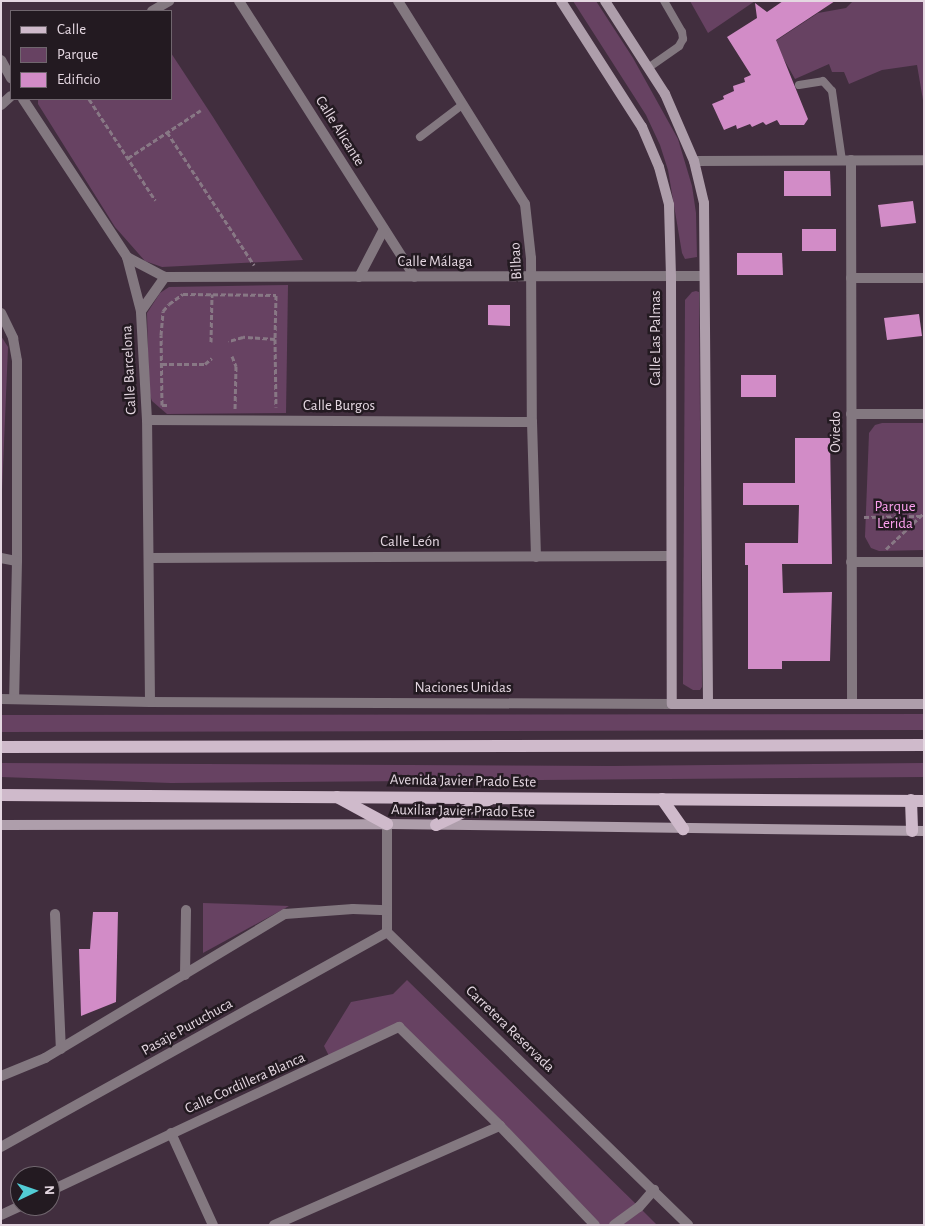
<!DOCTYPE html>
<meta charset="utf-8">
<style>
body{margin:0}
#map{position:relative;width:925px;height:1226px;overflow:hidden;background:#412e3e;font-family:"Alegreya Sans",sans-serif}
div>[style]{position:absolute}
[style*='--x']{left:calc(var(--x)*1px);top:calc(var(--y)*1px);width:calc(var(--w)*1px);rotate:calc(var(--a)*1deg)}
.green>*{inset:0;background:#674262}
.building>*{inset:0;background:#d28cc7}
.path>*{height:3px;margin-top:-1.5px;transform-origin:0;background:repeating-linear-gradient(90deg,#887885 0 5px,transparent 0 7.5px)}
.lane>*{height:8px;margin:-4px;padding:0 4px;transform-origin:4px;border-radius:4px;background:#837880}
.street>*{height:10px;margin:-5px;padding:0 5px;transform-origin:5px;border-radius:5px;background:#837880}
.secondary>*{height:10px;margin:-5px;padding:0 5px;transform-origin:5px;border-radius:5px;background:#ae9eab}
.primary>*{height:12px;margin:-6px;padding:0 6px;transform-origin:6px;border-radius:6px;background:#cfbacb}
span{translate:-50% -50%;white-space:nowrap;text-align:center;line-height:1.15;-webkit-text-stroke:5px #231a21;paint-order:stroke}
.street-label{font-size:15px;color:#e4d7e1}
.park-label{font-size:15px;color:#fca0ee}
.frame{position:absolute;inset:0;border:2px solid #e4d7e1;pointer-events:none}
.legend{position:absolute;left:10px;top:10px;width:162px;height:90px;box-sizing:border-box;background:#231a21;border:1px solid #70666e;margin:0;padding:6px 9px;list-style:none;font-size:15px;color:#e4d7e1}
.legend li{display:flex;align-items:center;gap:10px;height:25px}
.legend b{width:25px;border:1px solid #70666e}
.north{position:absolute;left:10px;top:1166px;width:50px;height:50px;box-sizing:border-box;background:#231a21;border:1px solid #70666e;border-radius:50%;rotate:87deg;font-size:14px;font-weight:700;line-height:20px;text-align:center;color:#e4d7e1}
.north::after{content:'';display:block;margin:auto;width:18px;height:22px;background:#52ccd5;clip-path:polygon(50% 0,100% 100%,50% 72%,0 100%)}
</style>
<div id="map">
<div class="green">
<i style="clip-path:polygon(573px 1px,596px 1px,633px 58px,678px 139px,692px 186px,696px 213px,697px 257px,685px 259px,682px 253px,668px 170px,660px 145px,646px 115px)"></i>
<i style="clip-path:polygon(690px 1px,755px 1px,708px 33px)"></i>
<i style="clip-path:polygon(853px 1px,924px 1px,924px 106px,917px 65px,882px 70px,849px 84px,844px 72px,832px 72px,829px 64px,795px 79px,774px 42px,818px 13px,846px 8px)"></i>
<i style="clip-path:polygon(171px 53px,213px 117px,303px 260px,162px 267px,145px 261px,115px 227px,38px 104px,38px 99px,171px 99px)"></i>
<i style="clip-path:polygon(288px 285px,286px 413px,167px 414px,152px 401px,149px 393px,147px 313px,160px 293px,169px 287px)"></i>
<i style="clip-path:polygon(696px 291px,699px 292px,702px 687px,700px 690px,693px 690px,683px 684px,685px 300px,692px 292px)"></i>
<i style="clip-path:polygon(1px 336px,8px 347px,1px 515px)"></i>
<i style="clip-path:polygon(882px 423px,924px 423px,924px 550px,879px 551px,871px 548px,865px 537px,869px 433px,875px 425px)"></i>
<i style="clip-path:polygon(924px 714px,924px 730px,1px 732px,1px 715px)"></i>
<i style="clip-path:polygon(1px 763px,612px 766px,924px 763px,924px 777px,171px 783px,1px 777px)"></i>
<i style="clip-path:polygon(203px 903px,289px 906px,203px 953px)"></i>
<i style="clip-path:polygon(407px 980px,639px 1207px,657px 1225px,596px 1225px,398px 1029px,331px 1060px,324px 1046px,351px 1002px,393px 994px)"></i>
</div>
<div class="building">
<i style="clip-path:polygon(783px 1px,835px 1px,776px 40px,808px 119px,804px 125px,780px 125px,777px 120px,766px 125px,763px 122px,752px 127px,750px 124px,737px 129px,736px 125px,724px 130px,712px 104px,724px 99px,723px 96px,734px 91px,733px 86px,745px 82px,744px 78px,751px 75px,727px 37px,757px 18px,755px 3px,767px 12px)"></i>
<i style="clip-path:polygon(784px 171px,830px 171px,831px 196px,784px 196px)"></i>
<i style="clip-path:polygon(913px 201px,916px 223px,881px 227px,878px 205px)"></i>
<i style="clip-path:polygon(802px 229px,836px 229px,836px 251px,802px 251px)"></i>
<i style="clip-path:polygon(737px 253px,782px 253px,783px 275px,737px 275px)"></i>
<i style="clip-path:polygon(488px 305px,510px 305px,510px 326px,488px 325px)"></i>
<i style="clip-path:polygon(919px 314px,922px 336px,887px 340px,884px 318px)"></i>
<i style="clip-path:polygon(741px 375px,776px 375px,776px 397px,741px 397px)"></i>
<i style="clip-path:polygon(795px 438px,830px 438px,832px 564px,782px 564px,783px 593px,832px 592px,830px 661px,782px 661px,782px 669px,748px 669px,748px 565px,745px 565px,745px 543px,798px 543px,799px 505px,743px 505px,743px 483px,795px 483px)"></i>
<i style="clip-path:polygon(93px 912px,118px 912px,116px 1002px,81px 1016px,79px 949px,90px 949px)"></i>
</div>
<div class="path">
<i style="--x:89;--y:99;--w:121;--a:56.8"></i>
<i style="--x:167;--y:132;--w:159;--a:56.8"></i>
<i style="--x:128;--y:158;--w:87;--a:-33.3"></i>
<i style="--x:275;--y:339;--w:68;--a:89.2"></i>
<i style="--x:211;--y:342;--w:48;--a:-88.8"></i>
<i style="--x:232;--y:356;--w:11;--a:68"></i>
<i style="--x:236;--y:366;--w:43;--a:91.3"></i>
<i style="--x:162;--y:364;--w:43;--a:0"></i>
<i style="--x:205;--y:364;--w:9;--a:-41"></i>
<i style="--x:167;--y:405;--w:5;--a:180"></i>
<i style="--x:162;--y:405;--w:70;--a:-90.8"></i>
<i style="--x:161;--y:335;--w:24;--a:-85"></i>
<i style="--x:163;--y:311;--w:9;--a:-49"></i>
<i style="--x:169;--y:304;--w:17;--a:-36"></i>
<i style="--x:183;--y:294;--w:93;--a:0.6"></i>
<i style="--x:276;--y:295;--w:44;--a:91.3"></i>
<i style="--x:275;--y:339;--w:32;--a:-176"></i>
<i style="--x:243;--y:337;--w:15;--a:164"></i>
<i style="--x:864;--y:517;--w:56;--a:-1"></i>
<i style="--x:886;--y:549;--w:52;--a:-43.5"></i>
</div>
<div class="lane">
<i style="--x:648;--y:68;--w:38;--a:-35"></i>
<i style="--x:679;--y:46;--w:8;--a:-60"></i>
<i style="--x:683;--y:39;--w:7;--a:-98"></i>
<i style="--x:682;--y:32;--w:36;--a:-120"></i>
<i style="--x:799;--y:85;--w:24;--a:-9"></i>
<i style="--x:823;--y:81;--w:13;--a:48"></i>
<i style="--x:832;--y:91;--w:70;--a:81.8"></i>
<i style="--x:420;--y:137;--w:53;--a:-37.3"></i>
</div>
<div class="street">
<i style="--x:239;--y:1;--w:327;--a:57.5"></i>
<i style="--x:398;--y:1;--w:239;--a:58"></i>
<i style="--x:525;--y:204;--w:54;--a:83.7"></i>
<i style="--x:531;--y:258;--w:164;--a:89.7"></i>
<i style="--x:532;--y:422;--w:135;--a:88.3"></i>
<i style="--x:152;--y:11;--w:20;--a:-30"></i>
<i style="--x:1;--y:60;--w:21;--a:61"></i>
<i style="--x:23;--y:99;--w:189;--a:56.6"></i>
<i style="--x:127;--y:257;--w:43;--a:27.8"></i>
<i style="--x:165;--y:277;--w:539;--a:-0.11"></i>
<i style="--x:1;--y:105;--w:13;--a:-42"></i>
<i style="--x:851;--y:160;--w:544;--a:89.89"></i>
<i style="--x:694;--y:161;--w:230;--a:-0.2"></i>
<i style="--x:127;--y:257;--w:56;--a:75.5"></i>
<i style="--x:359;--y:277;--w:54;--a:-62.5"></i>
<i style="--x:851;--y:278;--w:73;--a:0"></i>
<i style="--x:1;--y:313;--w:28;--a:64"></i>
<i style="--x:13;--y:338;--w:23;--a:80"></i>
<i style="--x:17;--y:361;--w:200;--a:90"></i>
<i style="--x:17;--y:561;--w:138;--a:91.2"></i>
<i style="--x:851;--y:414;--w:73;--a:0"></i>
<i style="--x:147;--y:420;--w:385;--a:0.3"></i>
<i style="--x:1;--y:558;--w:16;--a:11"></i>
<i style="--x:149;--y:558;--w:522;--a:-0.22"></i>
<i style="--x:851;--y:562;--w:73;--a:0"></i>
<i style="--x:1;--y:699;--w:149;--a:1.2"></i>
<i style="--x:150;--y:702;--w:522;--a:0.22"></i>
<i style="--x:150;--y:702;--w:282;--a:-90.6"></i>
<i style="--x:147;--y:420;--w:109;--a:-93.2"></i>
<i style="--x:141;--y:311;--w:42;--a:-54.8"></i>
<i style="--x:387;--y:824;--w:108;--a:90"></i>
<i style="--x:387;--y:932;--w:420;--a:44.2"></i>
<i style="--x:55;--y:914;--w:135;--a:87.5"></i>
<i style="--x:185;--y:975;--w:65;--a:-89.1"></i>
<i style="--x:1;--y:1076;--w:48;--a:-22.2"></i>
<i style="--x:45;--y:1058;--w:280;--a:-31"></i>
<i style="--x:285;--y:914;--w:68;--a:-4.2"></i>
<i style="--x:353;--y:909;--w:34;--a:2"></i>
<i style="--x:171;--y:1133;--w:101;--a:65.5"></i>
<i style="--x:1;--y:1147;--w:442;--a:-29.1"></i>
<i style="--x:50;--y:1191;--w:386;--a:-25.2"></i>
<i style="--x:399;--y:1027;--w:141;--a:44.4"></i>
<i style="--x:500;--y:1126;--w:137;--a:46.2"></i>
<i style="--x:1;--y:1215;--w:21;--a:-25"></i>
<i style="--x:274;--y:1225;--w:247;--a:-23.7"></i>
<i style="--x:614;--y:1225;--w:31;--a:-36"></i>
<i style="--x:639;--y:1207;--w:23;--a:-49"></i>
</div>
<div class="secondary">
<i style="--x:561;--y:1;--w:150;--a:57.3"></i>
<i style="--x:642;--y:127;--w:43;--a:67"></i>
<i style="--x:659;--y:167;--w:39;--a:75"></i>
<i style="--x:669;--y:205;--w:71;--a:88.4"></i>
<i style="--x:671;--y:276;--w:428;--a:89.9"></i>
<i style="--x:672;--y:704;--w:252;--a:0"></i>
<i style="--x:605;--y:1;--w:111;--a:57.2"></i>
<i style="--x:665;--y:94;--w:73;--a:66.6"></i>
<i style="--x:694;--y:161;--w:43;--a:76.6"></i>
<i style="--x:704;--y:203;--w:501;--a:89.54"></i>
<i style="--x:1;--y:825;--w:386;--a:-0.1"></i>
<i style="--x:387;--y:824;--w:537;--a:0.75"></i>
</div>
<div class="primary">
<i style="--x:1;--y:747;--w:923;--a:-0.12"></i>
<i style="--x:1;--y:795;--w:923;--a:0.37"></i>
<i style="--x:337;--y:797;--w:57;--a:28.4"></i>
<i style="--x:662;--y:799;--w:37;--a:55"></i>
<i style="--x:911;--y:800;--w:31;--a:88"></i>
<i style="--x:436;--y:825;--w:60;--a:-25.7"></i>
</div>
<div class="street-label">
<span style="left:340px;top:131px;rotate:58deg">Calle Alicante</span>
<span style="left:516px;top:261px;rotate:-93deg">Bilbao</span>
<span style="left:435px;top:262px">Calle Málaga</span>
<span style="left:656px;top:338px;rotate:-90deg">Calle Las Palmas</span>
<span style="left:129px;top:370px;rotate:-93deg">Calle Barcelona</span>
<span style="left:339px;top:406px">Calle Burgos</span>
<span style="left:836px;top:432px;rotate:-90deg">Oviedo</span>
<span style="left:410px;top:542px">Calle León</span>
<span style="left:463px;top:688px">Naciones Unidas</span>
<span style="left:463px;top:781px;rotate:1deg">Avenida Javier Prado Este</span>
<span style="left:463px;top:811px;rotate:1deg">Auxiliar Javier Prado Este</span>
<span style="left:187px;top:1027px;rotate:-29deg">Pasaje Puruchuca</span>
<span style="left:510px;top:1029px;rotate:44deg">Carretera Reservada</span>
<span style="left:245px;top:1083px;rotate:-24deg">Calle Cordillera Blanca</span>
</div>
<div class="park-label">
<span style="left:895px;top:515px">Parque<br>Lerida</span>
</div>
<div class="frame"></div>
<ul class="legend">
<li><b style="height:6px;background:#cfbacb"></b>Calle</li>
<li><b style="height:14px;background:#674262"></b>Parque</li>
<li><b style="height:14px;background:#d28cc7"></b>Edificio</li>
</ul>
<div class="north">N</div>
</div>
